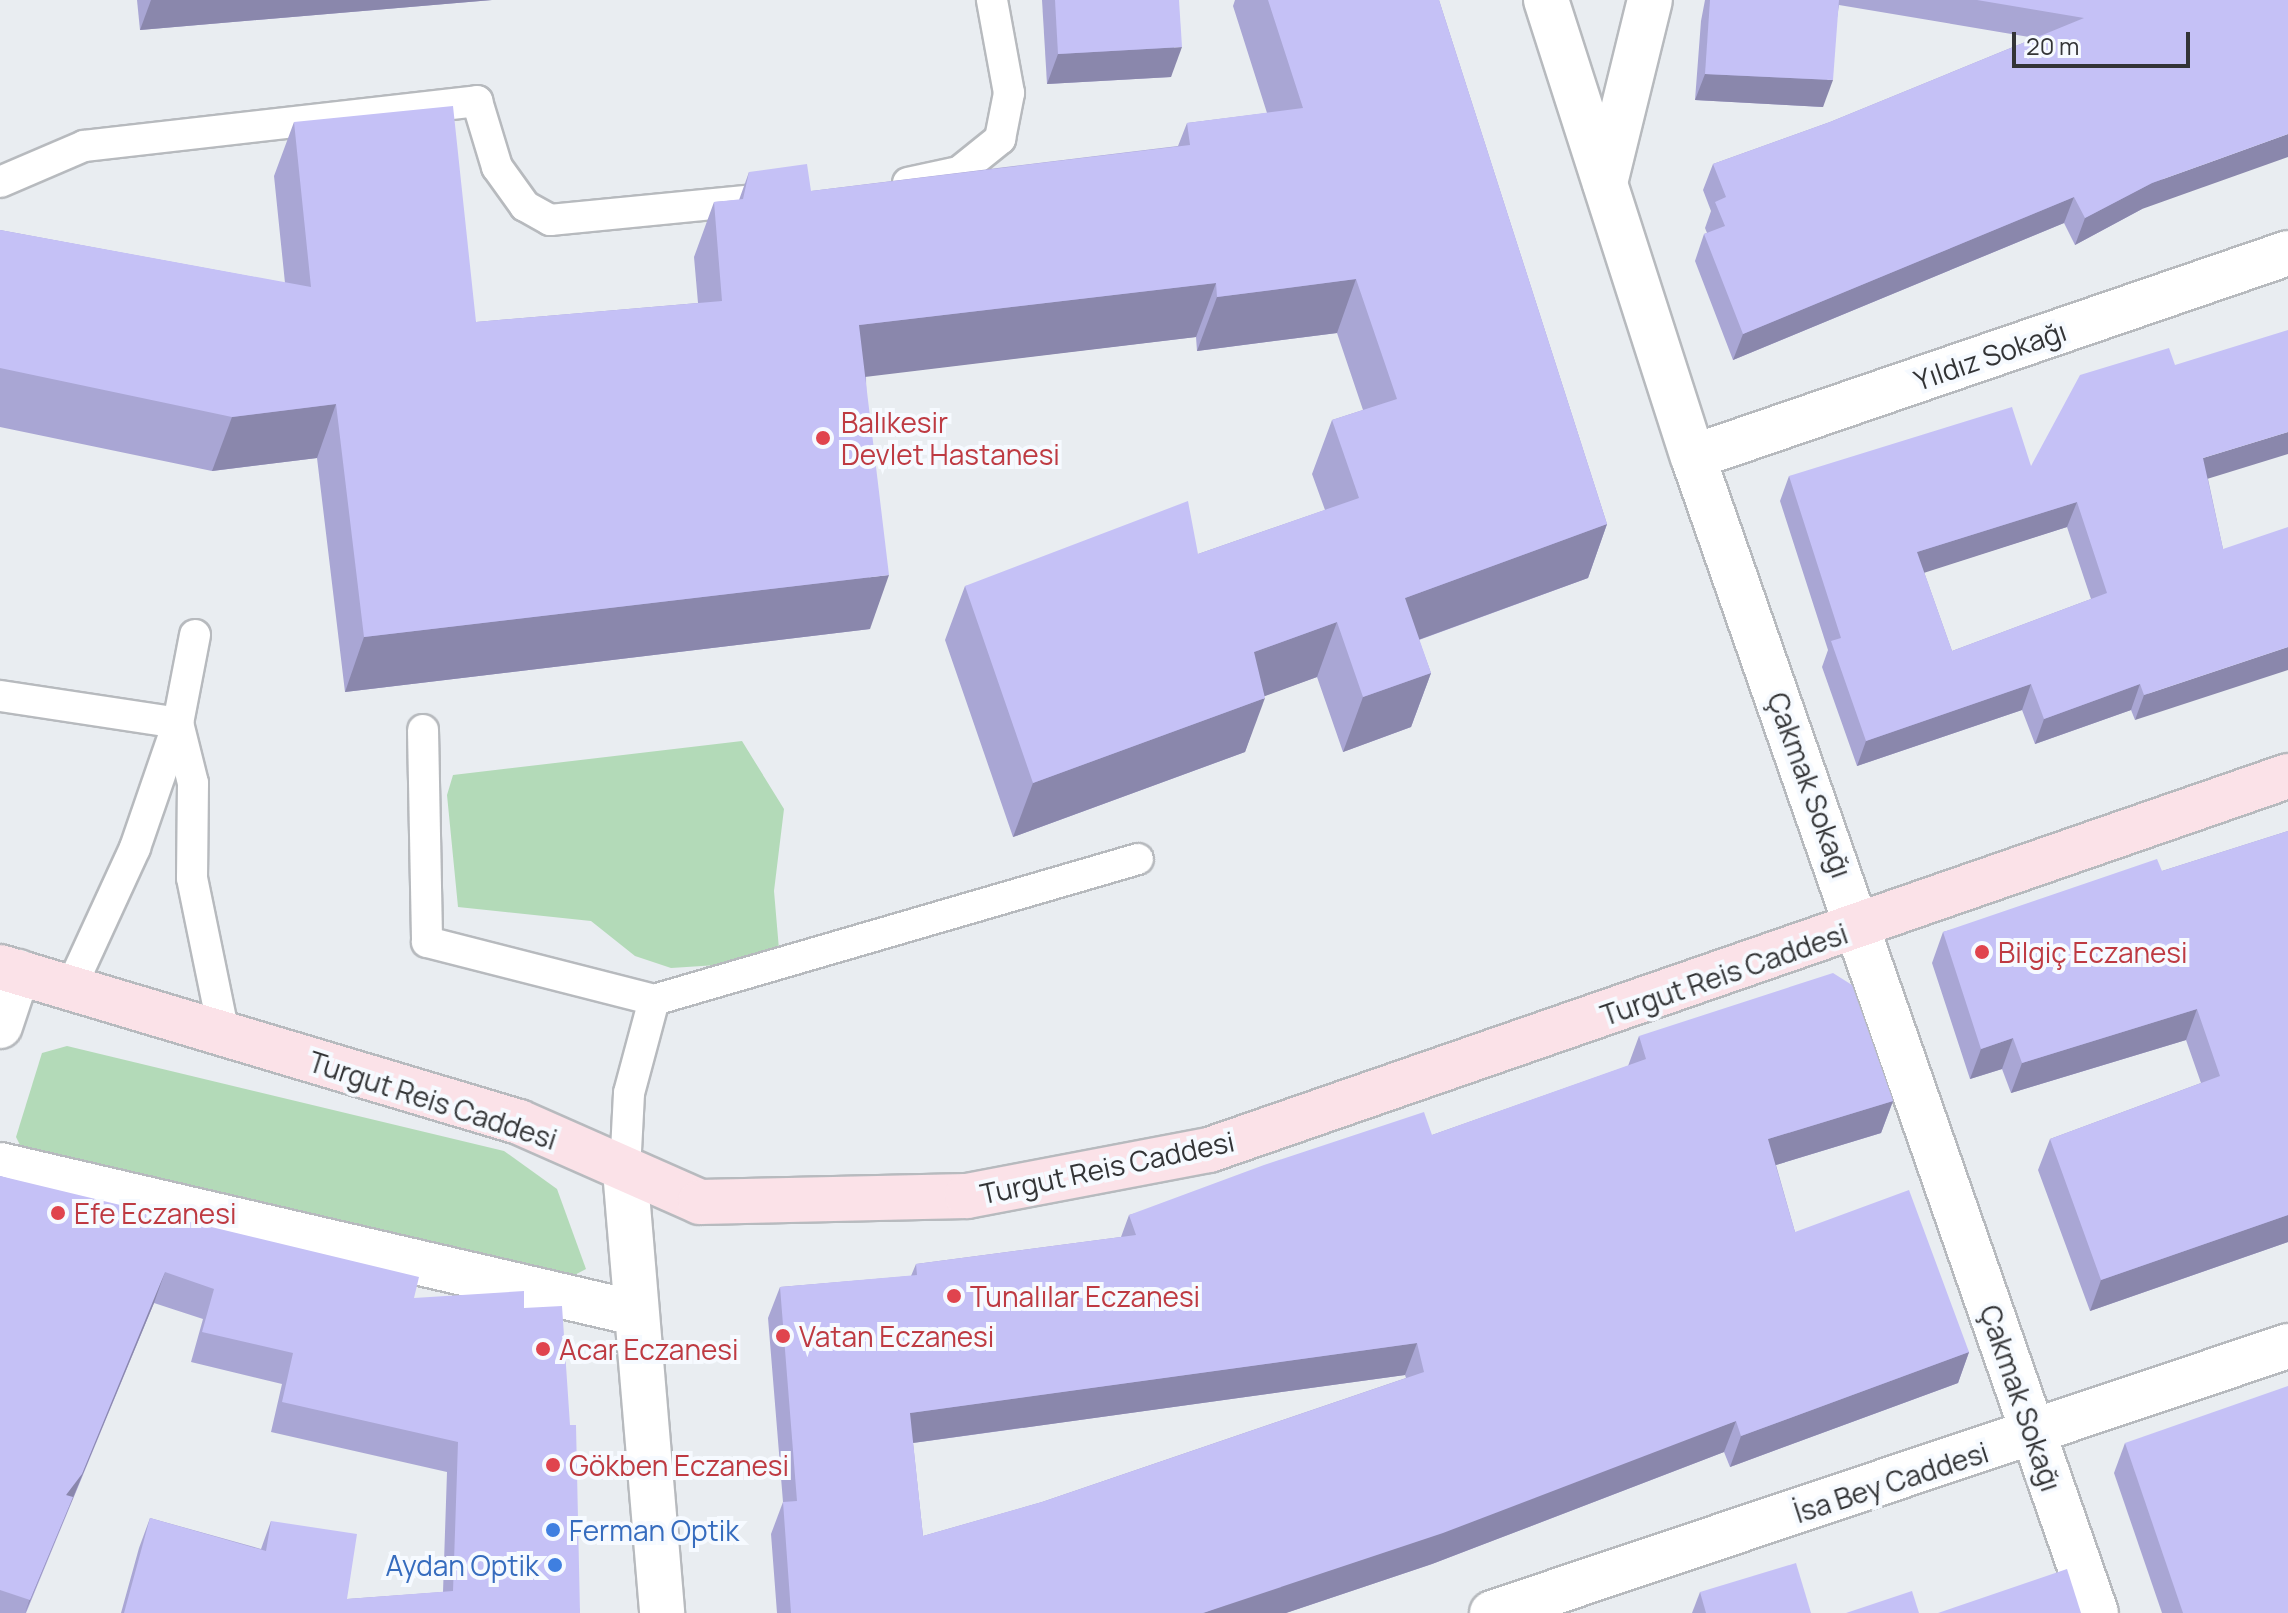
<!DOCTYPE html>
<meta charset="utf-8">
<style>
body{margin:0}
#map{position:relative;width:2288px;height:1613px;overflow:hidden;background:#e9edf1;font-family:Manrope,sans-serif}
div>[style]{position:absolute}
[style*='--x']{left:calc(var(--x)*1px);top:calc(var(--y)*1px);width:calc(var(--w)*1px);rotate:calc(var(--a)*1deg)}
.green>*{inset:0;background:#b3dab8}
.roads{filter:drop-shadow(2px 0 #b7babe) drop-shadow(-2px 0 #b7babe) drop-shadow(0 2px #b7babe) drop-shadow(0 -2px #b7babe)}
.lane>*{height:30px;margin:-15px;padding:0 15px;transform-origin:15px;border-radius:15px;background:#fff}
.street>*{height:44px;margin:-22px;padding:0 22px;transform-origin:22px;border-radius:22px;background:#fff}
.secondary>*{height:44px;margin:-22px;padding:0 22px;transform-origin:22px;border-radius:22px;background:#fbe2e8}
.wall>*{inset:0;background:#a9a6d4}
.shaded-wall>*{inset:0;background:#8a87ac}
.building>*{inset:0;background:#c5c1f6}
.dots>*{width:22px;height:22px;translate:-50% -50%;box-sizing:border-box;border:4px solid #f6faff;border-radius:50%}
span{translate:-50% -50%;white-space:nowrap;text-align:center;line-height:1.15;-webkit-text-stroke:8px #f6faff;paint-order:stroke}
.street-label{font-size:28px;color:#333436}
.health-label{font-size:28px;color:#be3a42}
.left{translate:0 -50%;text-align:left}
.shop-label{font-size:28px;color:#366cbe}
.right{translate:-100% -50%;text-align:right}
.scale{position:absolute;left:2012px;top:32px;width:178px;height:36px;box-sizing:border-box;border:4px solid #333436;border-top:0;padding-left:10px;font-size:24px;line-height:28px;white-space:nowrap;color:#333436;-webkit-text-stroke:6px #f6faff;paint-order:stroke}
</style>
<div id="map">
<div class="green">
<i style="clip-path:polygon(742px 741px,784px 809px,774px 891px,780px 961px,671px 968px,635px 956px,591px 921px,458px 907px,447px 795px,453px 775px)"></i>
<i style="clip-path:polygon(67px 1046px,504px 1151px,557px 1189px,586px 1269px,565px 1280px,25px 1155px,16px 1137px,42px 1053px)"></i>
</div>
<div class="roads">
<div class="lane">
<i style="--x:0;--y:182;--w:91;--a:-23.2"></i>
<i style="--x:84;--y:146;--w:396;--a:-6.5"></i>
<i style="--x:477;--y:101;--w:69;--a:73.1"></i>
<i style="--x:497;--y:167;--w:48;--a:54.3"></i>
<i style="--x:525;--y:206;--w:29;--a:29"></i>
<i style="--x:550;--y:220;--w:204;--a:-5.6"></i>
<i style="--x:908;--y:183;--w:52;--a:-12.2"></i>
<i style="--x:959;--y:172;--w:53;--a:-38.8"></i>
<i style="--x:1000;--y:139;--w:47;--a:-78.9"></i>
<i style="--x:1009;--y:93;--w:95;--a:-100.4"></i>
<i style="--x:195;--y:635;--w:90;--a:100.9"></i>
<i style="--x:178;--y:723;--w:62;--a:76"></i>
<i style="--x:193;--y:783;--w:95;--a:90.6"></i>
<i style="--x:192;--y:878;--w:159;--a:78.4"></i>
<i style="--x:0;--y:696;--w:180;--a:8.6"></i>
<i style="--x:178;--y:723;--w:132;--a:109"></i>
<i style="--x:135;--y:848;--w:153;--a:114.7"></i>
<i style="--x:423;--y:730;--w:212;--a:88.9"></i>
<i style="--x:427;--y:942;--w:234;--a:14.3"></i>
<i style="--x:654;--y:1000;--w:504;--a:-16.24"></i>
<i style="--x:625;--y:1170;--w:77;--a:-87"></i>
<i style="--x:629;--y:1093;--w:96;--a:-75"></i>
</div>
<div class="street">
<i style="--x:1546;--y:0;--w:480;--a:72.2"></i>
<i style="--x:1693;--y:457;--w:1224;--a:70.78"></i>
<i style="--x:1605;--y:183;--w:188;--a:-76.2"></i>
<i style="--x:1693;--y:457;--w:629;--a:-18.92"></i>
<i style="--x:0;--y:1026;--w:57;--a:-71.6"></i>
<i style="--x:0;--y:1165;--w:652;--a:13.12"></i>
<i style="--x:625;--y:1170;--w:445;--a:85.2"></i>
<i style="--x:1492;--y:1613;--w:840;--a:-18.54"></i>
</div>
<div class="secondary">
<i style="--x:0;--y:967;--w:542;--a:16.63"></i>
<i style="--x:519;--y:1122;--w:198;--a:23.8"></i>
<i style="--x:700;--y:1202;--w:267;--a:-1.3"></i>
<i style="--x:967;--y:1196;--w:246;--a:-10.8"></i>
<i style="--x:1209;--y:1150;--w:1142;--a:-19.12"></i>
</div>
</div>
<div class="wall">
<i style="clip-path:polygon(137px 0,492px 0,140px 30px)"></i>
<i style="clip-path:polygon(1042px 0,1179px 0,1171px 77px,1047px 84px)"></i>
<i style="clip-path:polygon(1235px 0,1439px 0,1607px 524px,1588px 578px,1419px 640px,1431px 673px,1411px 727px,1343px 752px,1317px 677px,1264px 696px,1245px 752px,1013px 837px,945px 640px,965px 586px,1198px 554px,1325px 510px,1312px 474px,1332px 420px,1363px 410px,1337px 333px,1197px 351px,1196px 337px,866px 376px,870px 629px,345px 692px,317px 458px,212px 471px,0 427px,0 230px,285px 283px,274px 176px,294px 122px,476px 322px,698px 303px,694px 257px,714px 202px,739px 200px,749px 172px,811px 191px,1178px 146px,1187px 123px,1267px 113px,1233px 6px)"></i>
<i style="clip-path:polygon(1705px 0,2288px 0,2142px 209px,2075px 245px,2064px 223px,1733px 360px,1695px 261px,1704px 234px,1707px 233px,1705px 228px,1711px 211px,1703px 190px,1713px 164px,1830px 122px,2035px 38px,1839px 5px,1823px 107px,1695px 100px,1701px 21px)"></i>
<i style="clip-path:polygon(evenodd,2031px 466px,2208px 479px,2223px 549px,2135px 720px,2131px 710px,2035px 744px,2022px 710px,1857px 766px,1822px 667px,1828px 650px,1780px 501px,1789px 476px,2031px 466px,2067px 527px,2091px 599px,1952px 651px,1924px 572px,2067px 527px)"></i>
<i style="clip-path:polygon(2288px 831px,2288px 1242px,2090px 1311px,2038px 1170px,2050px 1139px,2201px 1083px,2186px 1040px,2011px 1093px,2002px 1069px,1970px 1079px,1932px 963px,1943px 932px,2162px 871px)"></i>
<i style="clip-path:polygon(evenodd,1639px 1036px,1893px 1101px,1881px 1133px,1776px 1165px,1795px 1232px,1969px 1352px,1958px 1383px,1730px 1467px,1724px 1452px,1432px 1564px,1286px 1613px,777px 1613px,771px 1534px,783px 1502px,768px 1318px,780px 1287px,911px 1276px,916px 1264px,1121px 1237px,1129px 1215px,1432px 1135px,1628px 1066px,1639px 1036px,1405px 1375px,1406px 1378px,1042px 1502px,923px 1536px,913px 1443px,1405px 1375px)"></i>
<i style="clip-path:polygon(0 1176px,414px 1298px,524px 1308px,580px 1613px,121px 1613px,139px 1548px,150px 1518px,261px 1549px,271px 1521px,347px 1599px,443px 1592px,447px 1472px,271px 1432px,282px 1384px,191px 1362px,203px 1319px,154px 1303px,26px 1613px,0 1613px)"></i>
<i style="clip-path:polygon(2125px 1443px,2288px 1613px,2162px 1613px,2114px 1473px)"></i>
<i style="clip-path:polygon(1700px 1592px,1811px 1613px,1692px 1613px)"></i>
</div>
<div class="shaded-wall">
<i style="clip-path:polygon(151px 0,492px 0,140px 30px)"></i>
<i style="clip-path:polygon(1182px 47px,1171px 77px,1047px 84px,1058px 54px)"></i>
<i style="clip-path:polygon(1705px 74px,1833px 80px,1823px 107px,1695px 100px)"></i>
<i style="clip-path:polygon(2288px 134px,2288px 157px,2142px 209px,2075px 245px,2085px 218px,2152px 183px)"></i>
<i style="clip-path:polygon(2074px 197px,2064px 223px,1733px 360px,1743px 334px)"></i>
<i style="clip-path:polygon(1356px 279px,1337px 333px,1197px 351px,1217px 297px)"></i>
<i style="clip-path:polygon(1216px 283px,1196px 337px,840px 380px,859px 325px)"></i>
<i style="clip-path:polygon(336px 404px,317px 458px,212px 471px,232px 417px)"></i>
<i style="clip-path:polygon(2288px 432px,2288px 454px,2194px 483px,2203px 458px)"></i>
<i style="clip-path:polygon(2077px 502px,2067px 527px,1908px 578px,1917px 552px)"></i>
<i style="clip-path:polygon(1607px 524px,1588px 578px,1385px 652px,1405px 598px)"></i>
<i style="clip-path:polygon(889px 575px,870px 629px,345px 692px,364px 637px)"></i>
<i style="clip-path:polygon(1337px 622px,1317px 677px,1235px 707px,1254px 652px)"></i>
<i style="clip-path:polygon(2288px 647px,2288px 670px,2135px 720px,2144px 695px)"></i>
<i style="clip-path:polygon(1431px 673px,1411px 727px,1343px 752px,1363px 697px)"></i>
<i style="clip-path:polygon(2031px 684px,2022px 710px,1857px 766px,1866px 741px)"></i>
<i style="clip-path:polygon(2140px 684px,2131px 710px,2035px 744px,2044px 719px)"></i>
<i style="clip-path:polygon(1265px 698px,1245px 752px,1013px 837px,1033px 783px)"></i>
<i style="clip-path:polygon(2197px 1009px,2186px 1040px,2011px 1093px,2022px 1063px)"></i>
<i style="clip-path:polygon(2013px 1038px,2002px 1069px,1970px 1079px,1981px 1049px)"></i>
<i style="clip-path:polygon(1893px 1101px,1881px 1133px,1756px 1171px,1768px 1139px)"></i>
<i style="clip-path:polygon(2288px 1215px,2288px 1242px,2090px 1311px,2101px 1280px)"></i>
<i style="clip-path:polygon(165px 1272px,154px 1303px,25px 1613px,66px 1495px)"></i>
<i style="clip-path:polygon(1417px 1343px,1405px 1375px,898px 1445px,910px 1413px)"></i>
<i style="clip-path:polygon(1969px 1352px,1958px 1383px,1730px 1467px,1741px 1436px)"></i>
<i style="clip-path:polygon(1736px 1421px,1724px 1452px,1432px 1564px,1286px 1613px,1203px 1613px)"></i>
</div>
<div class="building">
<i style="clip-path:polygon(1055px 0,1179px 0,1182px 47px,1058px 54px)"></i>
<i style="clip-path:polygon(1268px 0,1439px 0,1607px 524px,1405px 598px,1431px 673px,1363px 697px,1337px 622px,1254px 652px,1265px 698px,1033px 783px,965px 586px,1188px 501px,1198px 554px,1359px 498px,1332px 420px,1397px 399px,1356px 279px,1217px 297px,1216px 283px,859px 325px,889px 575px,364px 637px,336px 404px,232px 417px,0 368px,0 230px,311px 287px,294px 122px,453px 106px,476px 322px,722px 301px,714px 202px,743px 199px,749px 172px,807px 164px,811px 191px,1190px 145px,1187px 123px,1303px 108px)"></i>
<i style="clip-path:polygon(1710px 0,1839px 0,1833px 80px,1705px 74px)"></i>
<i style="clip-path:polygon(1977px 0,2288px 0,2288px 134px,2152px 183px,2085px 218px,2074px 197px,1743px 334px,1704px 234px,1725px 226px,1715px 202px,1726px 197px,1713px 164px,1830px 122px,2084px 18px)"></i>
<i style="clip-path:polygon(evenodd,2288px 330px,2288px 432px,2203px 458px,2223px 549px,2288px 527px,2288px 647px,2144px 695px,2140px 684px,2044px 719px,2031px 684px,1866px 741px,1831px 641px,1841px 638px,1789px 476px,2012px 407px,2031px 466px,2080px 375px,2169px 348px,2175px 365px,2288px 330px,2077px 502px,2107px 593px,1952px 651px,1917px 552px,2077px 502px)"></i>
<i style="clip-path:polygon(2288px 831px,2288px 1215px,2101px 1280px,2050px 1139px,2220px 1076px,2197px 1009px,2022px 1063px,2013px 1038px,1981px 1049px,1943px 932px,2157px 859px,2162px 871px)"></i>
<i style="clip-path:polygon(evenodd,1833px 973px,1852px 985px,1893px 1101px,1768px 1139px,1795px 1232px,1909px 1190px,1969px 1352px,1741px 1436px,1736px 1421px,1443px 1533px,1203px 1613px,791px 1613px,783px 1502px,797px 1501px,780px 1287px,917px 1275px,916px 1264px,1136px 1235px,1129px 1215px,1264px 1165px,1424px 1112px,1432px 1135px,1646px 1059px,1639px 1036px,1833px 973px,1417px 1343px,1424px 1372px,1042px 1502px,923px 1536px,910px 1413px,1417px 1343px)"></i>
<i style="clip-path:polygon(0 1176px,419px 1277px,414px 1298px,524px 1291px,524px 1308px,562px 1306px,570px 1425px,576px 1425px,580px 1613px,124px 1613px,150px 1518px,266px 1551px,271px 1521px,357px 1534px,347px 1599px,453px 1591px,458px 1442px,282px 1402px,293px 1353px,202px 1332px,214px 1289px,165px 1272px,82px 1474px,66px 1495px,73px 1497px,30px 1600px,0 1590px)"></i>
<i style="clip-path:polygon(2288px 1386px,2288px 1613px,2183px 1613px,2125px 1443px)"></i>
<i style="clip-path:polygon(1796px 1563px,1811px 1613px,1706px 1613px,1700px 1592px)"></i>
<i style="clip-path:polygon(2067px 1569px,2081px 1613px,1938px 1613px)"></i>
<i style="clip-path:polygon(1912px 1591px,1919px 1613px,1846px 1613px)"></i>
</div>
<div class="dots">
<i style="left:823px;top:438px;background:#e0444e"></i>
<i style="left:1982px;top:952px;background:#e0444e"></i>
<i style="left:58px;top:1213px;background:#e0444e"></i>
<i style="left:954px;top:1296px;background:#e0444e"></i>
<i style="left:783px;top:1336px;background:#e0444e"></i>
<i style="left:543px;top:1349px;background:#e0444e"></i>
<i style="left:553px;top:1465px;background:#e0444e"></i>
<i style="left:553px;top:1530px;background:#3f7fe0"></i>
<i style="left:555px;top:1565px;background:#3f7fe0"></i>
</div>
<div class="street-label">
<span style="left:1990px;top:355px;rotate:-19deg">Yıldız Sokağı</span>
<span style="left:1810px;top:785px;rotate:70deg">Çakmak Sokağı</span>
<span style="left:1724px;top:974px;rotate:-19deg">Turgut Reis Caddesi</span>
<span style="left:433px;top:1100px;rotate:18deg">Turgut Reis Caddesi</span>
<span style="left:1107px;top:1167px;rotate:-12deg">Turgut Reis Caddesi</span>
<span style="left:2021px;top:1398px;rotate:71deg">Çakmak Sokağı</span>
<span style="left:1891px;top:1482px;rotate:-18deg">İsa Bey Caddesi</span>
</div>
<div class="health-label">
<span class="left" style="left:841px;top:438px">Balıkesir<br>Devlet Hastanesi</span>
<span class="left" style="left:1998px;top:952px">Bilgiç Eczanesi</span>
<span class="left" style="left:74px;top:1213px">Efe Eczanesi</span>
<span class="left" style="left:970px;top:1296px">Tunalılar Eczanesi</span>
<span class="left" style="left:799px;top:1336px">Vatan Eczanesi</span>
<span class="left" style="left:559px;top:1349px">Acar Eczanesi</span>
<span class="left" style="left:569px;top:1465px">Gökben Eczanesi</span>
</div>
<div class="shop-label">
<span class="left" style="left:569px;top:1530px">Ferman Optik</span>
<span class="right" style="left:539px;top:1565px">Aydan Optik</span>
</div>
<div class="scale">20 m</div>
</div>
